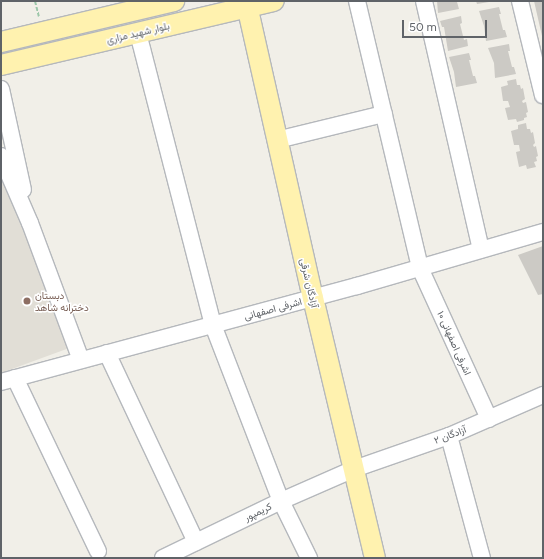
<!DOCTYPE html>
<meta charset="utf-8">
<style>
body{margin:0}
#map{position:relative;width:544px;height:559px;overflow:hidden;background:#f1efe8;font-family:Figtree,Vazirmatn,sans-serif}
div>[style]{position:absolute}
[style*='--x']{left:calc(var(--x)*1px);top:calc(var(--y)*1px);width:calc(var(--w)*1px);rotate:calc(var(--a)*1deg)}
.education>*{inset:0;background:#e1ded6}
.building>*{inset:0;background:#cccac5}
.path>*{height:2px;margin-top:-1px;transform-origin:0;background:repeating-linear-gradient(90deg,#9cc7a9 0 4px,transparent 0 6px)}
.roads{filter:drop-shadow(1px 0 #b5b8bc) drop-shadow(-1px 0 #b5b8bc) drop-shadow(0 1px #b5b8bc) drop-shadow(0 -1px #b5b8bc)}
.minor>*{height:16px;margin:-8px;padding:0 8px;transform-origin:8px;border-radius:8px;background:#fff}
.major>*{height:20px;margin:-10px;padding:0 10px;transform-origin:10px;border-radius:10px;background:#fff2af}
.dots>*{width:11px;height:11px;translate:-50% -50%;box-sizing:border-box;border:2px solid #fff;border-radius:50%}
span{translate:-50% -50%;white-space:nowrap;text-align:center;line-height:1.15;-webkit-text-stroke:3px #fff;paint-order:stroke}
.street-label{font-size:10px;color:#5f6368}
.education-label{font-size:10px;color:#785e54}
.left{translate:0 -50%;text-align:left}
.frame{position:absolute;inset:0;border:2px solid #5f6368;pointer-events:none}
.scale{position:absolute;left:402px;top:20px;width:85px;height:18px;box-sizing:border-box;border:2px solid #5f6368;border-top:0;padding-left:5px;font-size:12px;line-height:14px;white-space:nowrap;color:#5f6368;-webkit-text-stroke:3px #fff;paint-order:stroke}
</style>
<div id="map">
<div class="education">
<i style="clip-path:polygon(1px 174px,72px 347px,1px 373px)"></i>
</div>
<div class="building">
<i style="clip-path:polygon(437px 1px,457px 2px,459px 9px,438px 13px)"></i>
<i style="clip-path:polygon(476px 1px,489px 1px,489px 2px,477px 4px)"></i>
<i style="clip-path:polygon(534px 1px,543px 1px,543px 36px,542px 36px)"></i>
<i style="clip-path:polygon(499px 7px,501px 14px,499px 14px,503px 30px,505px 30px,507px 37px,486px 41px,484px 26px,479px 11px)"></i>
<i style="clip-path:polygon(461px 16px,462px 23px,460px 24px,464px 40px,467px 39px,468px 46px,448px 51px,444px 27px,442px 27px,440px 21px)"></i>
<i style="clip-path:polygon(509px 44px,510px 51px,508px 51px,512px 67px,514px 67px,516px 74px,495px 78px,494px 63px,488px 48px)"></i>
<i style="clip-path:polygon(469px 53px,471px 60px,469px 60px,473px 76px,475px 76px,477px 83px,456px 87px,454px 72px,449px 57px)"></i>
<i style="clip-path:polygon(516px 79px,517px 85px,520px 85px,521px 89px,523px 88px,525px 99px,522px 101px,523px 103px,526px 102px,528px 112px,526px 113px,527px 117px,524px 118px,524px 120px,517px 122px,516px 119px,508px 120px,505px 108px,510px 107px,508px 101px,503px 101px,501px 87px,508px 85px,507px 81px)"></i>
<i style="clip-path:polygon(526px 123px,527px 129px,530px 129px,531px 133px,533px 132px,535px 143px,533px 145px,534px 147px,536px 146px,538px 156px,536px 157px,537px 161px,534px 162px,536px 167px,527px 169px,526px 165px,519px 167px,516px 152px,520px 151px,519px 145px,514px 145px,511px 131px,518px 129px,518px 125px)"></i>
<i style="clip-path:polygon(543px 246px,543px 294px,538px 295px,518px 255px)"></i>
</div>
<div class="path">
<i style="--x:35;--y:1;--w:16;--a:76"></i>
</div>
<div class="roads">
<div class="minor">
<i style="--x:357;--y:1;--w:274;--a:76.7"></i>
<i style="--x:420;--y:268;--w:166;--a:65.4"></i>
<i style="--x:424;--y:1;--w:255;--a:77.1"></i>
<i style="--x:520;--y:1;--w:97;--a:76.3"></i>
<i style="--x:138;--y:33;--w:301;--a:75.6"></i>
<i style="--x:213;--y:325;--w:189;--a:68.9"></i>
<i style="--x:281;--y:501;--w:64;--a:63.8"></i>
<i style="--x:1;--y:89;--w:103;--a:77.7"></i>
<i style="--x:277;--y:140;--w:110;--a:-13.7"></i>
<i style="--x:1;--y:156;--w:73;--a:66.6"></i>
<i style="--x:30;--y:223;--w:146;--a:69.6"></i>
<i style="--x:107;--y:353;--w:209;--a:64.8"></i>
<i style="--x:15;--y:378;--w:192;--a:64.4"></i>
<i style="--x:1;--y:382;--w:369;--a:-15.1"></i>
<i style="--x:357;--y:286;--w:194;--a:-16.2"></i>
<i style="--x:449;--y:436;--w:126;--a:74.9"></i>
<i style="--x:163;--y:558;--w:131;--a:-25.8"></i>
<i style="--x:281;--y:501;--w:80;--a:-23.7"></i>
<i style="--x:354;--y:469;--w:101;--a:-19.2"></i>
<i style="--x:449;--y:436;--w:103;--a:-23.6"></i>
</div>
<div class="major">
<i style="--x:246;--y:1;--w:304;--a:77.3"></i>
<i style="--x:313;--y:298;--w:267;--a:76.6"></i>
<i style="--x:1;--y:42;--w:178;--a:-13.3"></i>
<i style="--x:1;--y:65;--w:280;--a:-13.2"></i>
</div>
</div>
<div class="dots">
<i style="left:27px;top:301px;background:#8d6e63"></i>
</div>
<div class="street-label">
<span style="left:138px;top:33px;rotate:-13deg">بلوار شهید مزاری</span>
<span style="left:309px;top:283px;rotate:77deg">آزادگان شرقی</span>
<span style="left:273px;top:309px;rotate:-15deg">اشرفی اصفهانی</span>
<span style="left:454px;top:343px;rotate:66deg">اشرفی اصفهانی ۱۰</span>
<span style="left:450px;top:435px;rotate:-21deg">آزادگان ۲</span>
<span style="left:258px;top:512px;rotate:-26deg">کریمپور</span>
</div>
<div class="education-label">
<span class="left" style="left:35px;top:301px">دبستان<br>دخترانه شاهد</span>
</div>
<div class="frame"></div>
<div class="scale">50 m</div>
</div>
